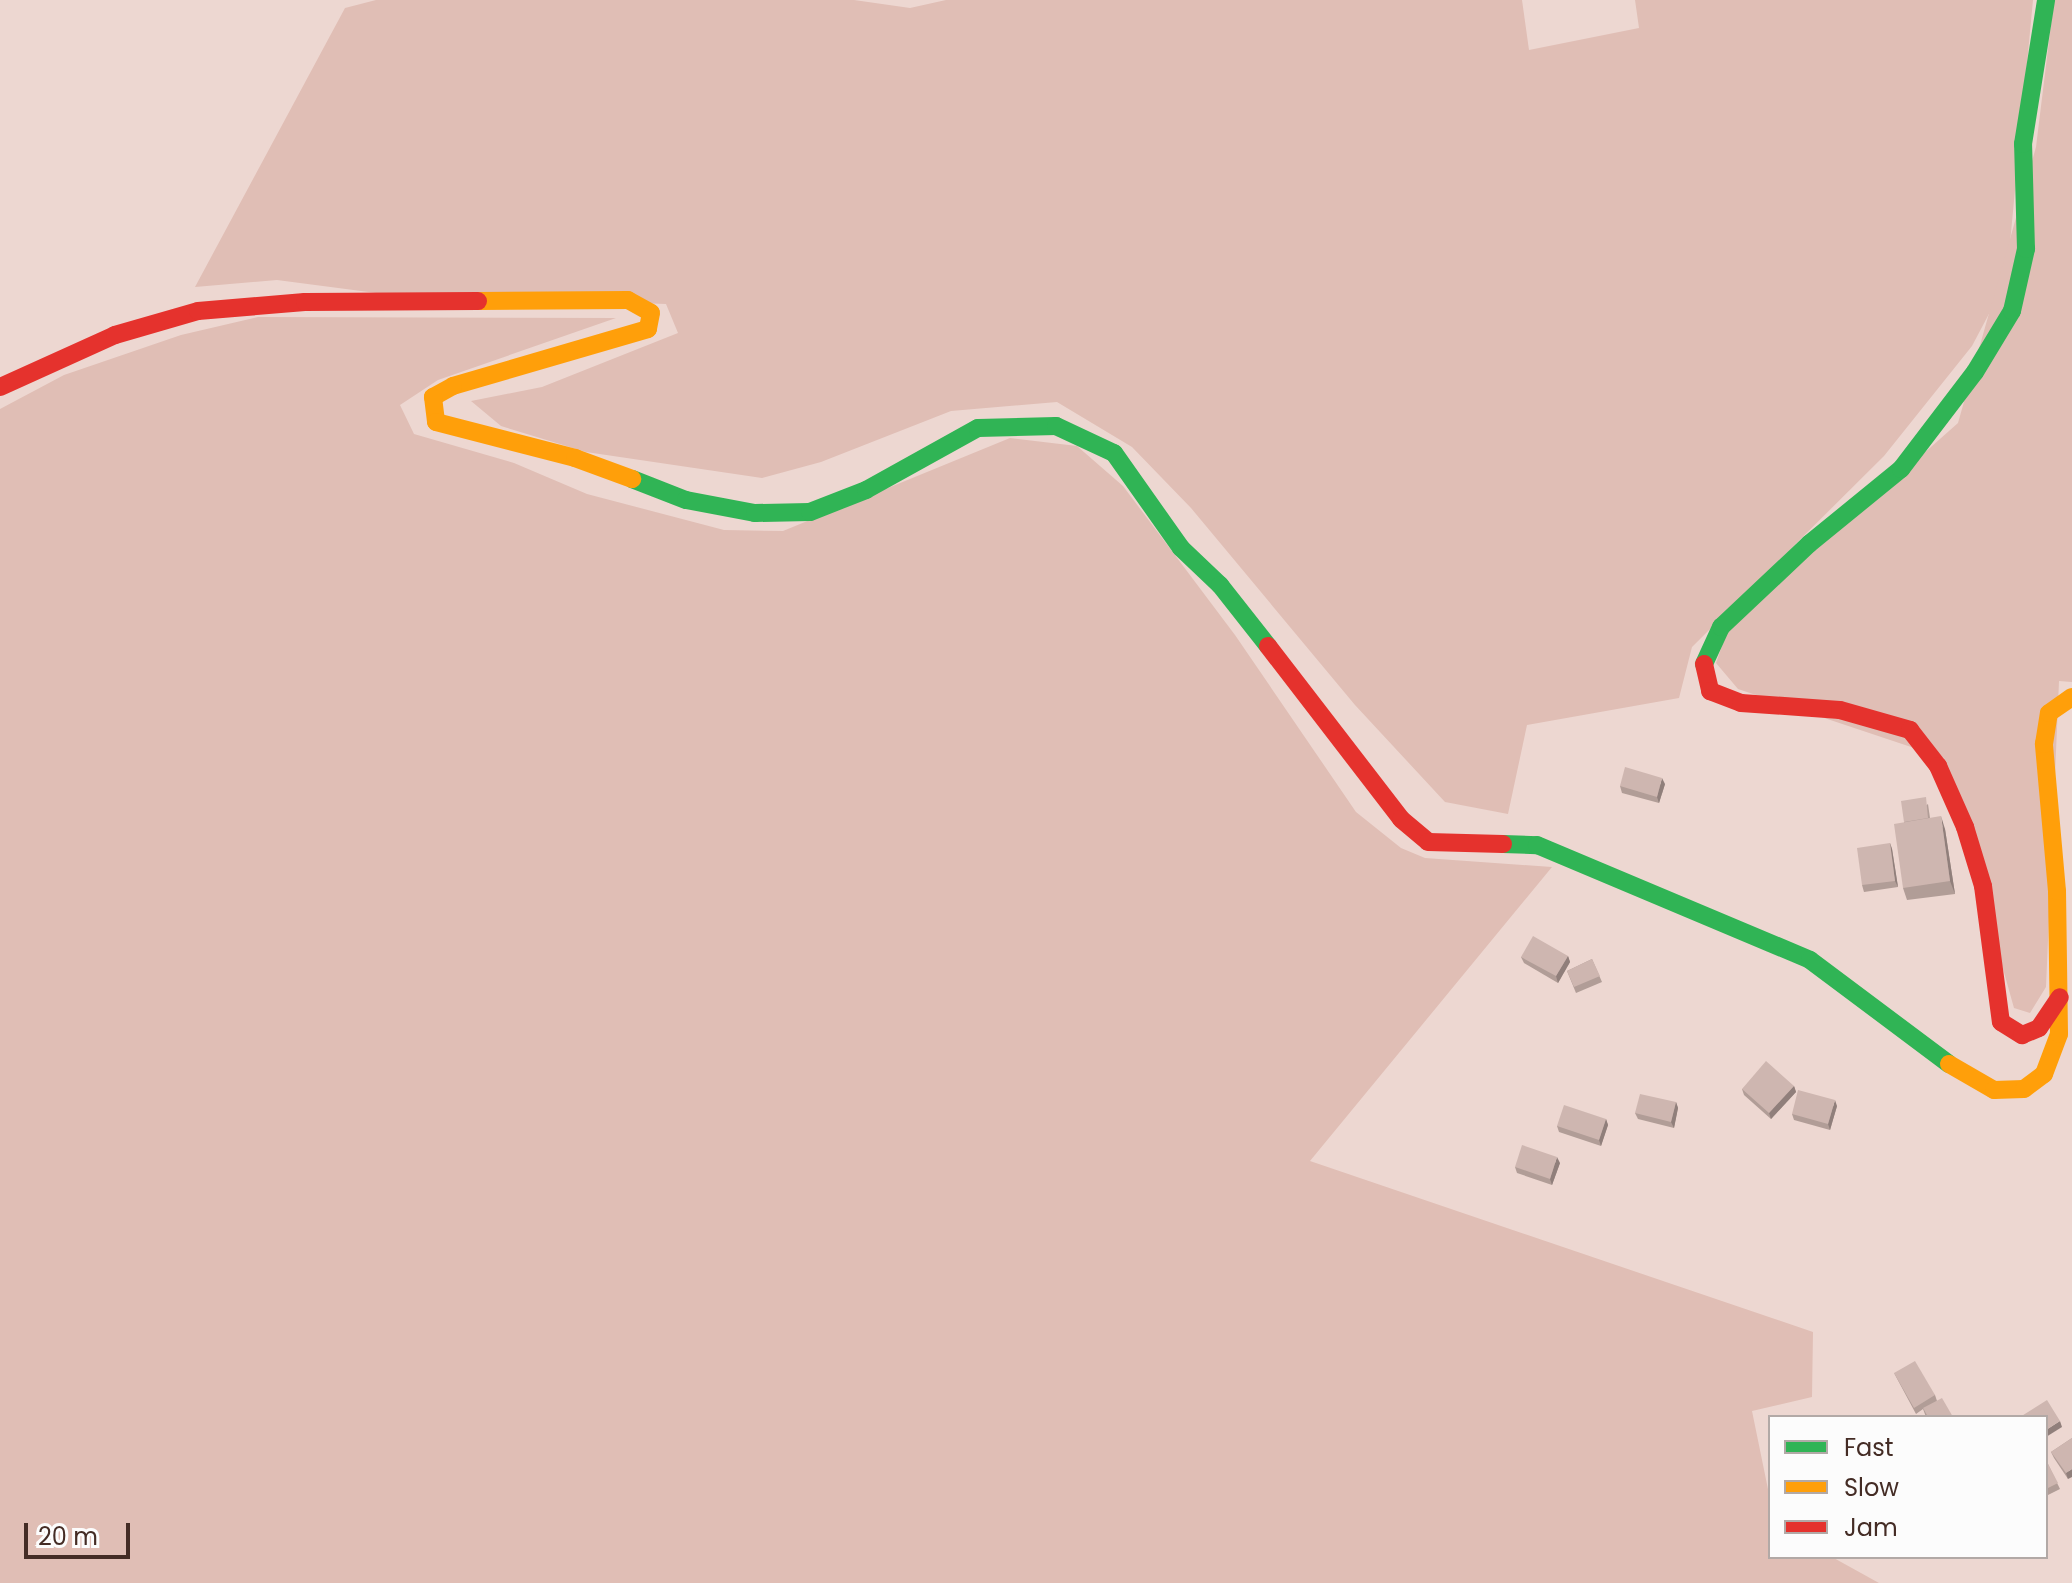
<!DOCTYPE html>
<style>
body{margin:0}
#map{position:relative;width:2072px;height:1583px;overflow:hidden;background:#edd7d1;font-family:Poppins,sans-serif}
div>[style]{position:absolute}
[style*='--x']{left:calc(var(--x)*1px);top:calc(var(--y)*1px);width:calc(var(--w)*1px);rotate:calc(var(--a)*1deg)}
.green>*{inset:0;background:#e0beb5}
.fast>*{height:18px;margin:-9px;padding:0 9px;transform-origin:9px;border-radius:9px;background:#30b455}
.slow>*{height:18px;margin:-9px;padding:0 9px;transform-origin:9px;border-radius:9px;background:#ff9f0a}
.jam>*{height:18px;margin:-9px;padding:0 9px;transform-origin:9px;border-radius:9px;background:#e5322d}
.wall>*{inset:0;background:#b19d97}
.shaded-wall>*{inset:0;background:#907f7b}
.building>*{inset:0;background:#ceb6b0}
span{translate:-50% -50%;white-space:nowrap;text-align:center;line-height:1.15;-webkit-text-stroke:7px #fcfcfc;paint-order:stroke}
.legend{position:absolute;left:1768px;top:1415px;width:280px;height:144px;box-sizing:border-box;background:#fcfcfc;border:2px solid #b2a9a6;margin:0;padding:10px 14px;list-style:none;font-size:24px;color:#442c25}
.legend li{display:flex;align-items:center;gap:16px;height:40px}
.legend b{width:40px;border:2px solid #b2a9a6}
.scale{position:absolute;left:24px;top:1523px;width:106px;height:36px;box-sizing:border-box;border:4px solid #442c25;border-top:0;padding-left:10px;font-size:24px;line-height:28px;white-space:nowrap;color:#442c25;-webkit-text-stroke:6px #fcfcfc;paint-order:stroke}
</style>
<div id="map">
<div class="green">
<i style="clip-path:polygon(376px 0,854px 0,910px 8px,946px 0,1522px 0,1529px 50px,1639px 28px,1635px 0,2033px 0,2010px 243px,2000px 293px,1972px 346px,1884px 456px,1692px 647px,1679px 698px,1527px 725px,1508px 814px,1445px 802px,1355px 705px,1191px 508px,1132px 447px,1057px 402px,951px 411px,821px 462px,762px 478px,586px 452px,501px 426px,471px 401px,542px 387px,678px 333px,666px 304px,384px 294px,277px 280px,195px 287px,345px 8px)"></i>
<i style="clip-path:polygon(2054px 0,2072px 0,2072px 682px,2059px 681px,2046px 987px,2030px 1013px,2014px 1008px,1944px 758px,1738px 689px,1716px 663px,1729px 626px,1958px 423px,2036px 147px)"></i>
<i style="clip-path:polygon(258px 317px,616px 318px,438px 380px,400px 405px,414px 434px,514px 463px,587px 494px,724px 530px,783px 531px,1010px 438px,1077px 446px,1123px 486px,1235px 635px,1356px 812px,1401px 848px,1425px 858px,1552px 867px,1310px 1161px,1813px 1332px,1812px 1397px,1752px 1411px,1770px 1499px,1770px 1557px,1832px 1557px,1879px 1583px,0 1583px,0 409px,64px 375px,181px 335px)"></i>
</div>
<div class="fast">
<i style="--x:632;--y:479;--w:58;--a:21.3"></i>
<i style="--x:686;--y:500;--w:70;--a:10.7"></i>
<i style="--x:755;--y:513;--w:55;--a:-1"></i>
<i style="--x:810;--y:512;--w:60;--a:-21.4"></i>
<i style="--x:866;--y:490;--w:128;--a:-29"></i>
<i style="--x:978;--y:428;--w:78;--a:-1.5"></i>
<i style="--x:1056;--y:426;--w:64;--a:25"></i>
<i style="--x:1114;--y:453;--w:116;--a:54.8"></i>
<i style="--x:1181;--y:548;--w:54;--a:43.5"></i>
<i style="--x:1220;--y:585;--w:78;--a:51.8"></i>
<i style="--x:1704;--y:664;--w:41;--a:-65.3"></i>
<i style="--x:1721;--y:627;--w:121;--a:-43.3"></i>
<i style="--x:1809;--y:544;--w:119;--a:-39.2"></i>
<i style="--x:1901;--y:469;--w:122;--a:-52.7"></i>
<i style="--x:1975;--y:372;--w:71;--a:-58.8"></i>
<i style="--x:2012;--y:311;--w:64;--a:-77.3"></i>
<i style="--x:2026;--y:249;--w:105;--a:-91.6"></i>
<i style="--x:2023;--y:144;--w:146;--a:-80.9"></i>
<i style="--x:1503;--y:844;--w:34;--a:2"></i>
<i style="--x:1537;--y:845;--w:296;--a:22.8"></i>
<i style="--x:1810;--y:960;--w:174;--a:36.8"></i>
</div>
<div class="slow">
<i style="--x:478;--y:301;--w:150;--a:-0.4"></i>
<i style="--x:628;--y:300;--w:26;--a:29"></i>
<i style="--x:651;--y:313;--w:16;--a:101"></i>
<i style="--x:648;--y:329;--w:203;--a:163.7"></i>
<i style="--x:453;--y:386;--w:23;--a:151"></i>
<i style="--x:433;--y:397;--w:25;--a:83"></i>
<i style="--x:436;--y:422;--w:144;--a:14.5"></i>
<i style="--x:575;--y:458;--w:61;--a:20.2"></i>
<i style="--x:1949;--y:1064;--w:52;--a:30"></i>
<i style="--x:1994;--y:1090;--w:30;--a:-2"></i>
<i style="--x:2024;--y:1089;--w:25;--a:-37"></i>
<i style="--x:2044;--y:1074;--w:43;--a:-69.4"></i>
<i style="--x:2059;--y:1034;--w:143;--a:-90.8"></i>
<i style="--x:2057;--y:891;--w:148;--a:-95.1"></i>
<i style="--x:2044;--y:744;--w:31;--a:-81"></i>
<i style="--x:2049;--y:713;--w:28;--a:-35"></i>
</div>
<div class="jam">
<i style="--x:0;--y:387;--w:126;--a:-24.3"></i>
<i style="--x:115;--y:335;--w:86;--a:-16.1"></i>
<i style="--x:198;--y:311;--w:107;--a:-4.8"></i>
<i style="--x:305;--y:302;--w:173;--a:-0.3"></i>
<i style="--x:1268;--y:646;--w:218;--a:52.4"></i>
<i style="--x:1401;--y:819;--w:35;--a:40"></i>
<i style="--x:1428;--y:842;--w:75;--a:1.5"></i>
<i style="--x:1704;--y:664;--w:28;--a:77"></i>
<i style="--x:1710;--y:691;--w:33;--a:21"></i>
<i style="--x:1741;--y:703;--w:99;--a:4"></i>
<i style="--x:1840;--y:710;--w:73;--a:15.9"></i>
<i style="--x:1910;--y:730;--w:46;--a:52.1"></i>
<i style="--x:1938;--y:766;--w:67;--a:66.1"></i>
<i style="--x:1965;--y:827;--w:62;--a:73"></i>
<i style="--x:1983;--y:886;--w:137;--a:82.5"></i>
<i style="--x:2001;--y:1022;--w:25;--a:32"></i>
<i style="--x:2022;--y:1035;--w:18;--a:-22"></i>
<i style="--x:2039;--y:1028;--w:37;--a:-56"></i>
</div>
<div class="wall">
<i style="clip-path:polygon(1665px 784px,1659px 803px,1622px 793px,1620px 786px)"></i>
<i style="clip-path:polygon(1928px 804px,1930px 818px,1945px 829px,1955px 894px,1907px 900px,1903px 888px,1904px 822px)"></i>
<i style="clip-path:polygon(1890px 843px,1892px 849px,1898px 887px,1864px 892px,1862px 885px)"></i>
<i style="clip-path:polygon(1568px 956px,1570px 962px,1558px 983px,1524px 963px,1521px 957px)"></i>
<i style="clip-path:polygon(1592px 959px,1602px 982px,1576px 993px,1567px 971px)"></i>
<i style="clip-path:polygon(1794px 1086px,1796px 1092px,1771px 1119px,1744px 1095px,1742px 1089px)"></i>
<i style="clip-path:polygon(1676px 1102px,1678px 1108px,1674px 1128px,1638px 1119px,1635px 1113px)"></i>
<i style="clip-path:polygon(1837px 1106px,1830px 1130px,1794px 1120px,1792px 1114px)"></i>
<i style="clip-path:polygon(1606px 1119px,1608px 1125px,1601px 1146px,1559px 1132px,1557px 1126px)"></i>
<i style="clip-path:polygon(1560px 1163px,1552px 1185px,1517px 1173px,1515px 1167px)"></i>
<i style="clip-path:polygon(1894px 1373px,1935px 1395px,1937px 1401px,1953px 1417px,1926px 1417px,1923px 1409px,1916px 1414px)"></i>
<i style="clip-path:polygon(2072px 1438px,2068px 1479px,2054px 1458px,2051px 1452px)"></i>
<i style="clip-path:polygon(2046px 1460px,2060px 1489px,2046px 1496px)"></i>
</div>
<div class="shaded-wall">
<i style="clip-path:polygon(1662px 778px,1665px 784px,1659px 803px,1657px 797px)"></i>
<i style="clip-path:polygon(1941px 816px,1945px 829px,1955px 894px,1950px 881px)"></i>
<i style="clip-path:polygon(1890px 843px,1892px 849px,1898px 887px,1895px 881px)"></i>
<i style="clip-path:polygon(1568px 956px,1570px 962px,1558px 983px,1556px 976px)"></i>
<i style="clip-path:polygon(1794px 1086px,1796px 1092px,1771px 1119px,1769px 1113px)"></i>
<i style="clip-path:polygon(1835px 1100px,1837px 1106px,1830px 1130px,1828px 1124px)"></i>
<i style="clip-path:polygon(1676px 1102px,1678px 1108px,1674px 1128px,1671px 1122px)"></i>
<i style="clip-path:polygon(1606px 1119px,1608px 1125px,1601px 1146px,1599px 1140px)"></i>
<i style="clip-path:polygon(1557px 1157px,1560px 1163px,1552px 1185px,1550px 1179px)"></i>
<i style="clip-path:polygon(2060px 1421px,2062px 1427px,2046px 1437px,2046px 1430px)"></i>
<i style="clip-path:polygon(2072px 1469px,2072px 1477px,2068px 1479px,2066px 1473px)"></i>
</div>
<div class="building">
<i style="clip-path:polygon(1625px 767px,1662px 778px,1657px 797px,1620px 786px)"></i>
<i style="clip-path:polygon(1926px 797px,1928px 818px,1904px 822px,1901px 801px)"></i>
<i style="clip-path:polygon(1941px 816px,1950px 881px,1903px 888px,1894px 824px)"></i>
<i style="clip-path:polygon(1890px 843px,1895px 881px,1862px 885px,1857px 848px)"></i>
<i style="clip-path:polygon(1533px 936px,1568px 956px,1556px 976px,1521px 957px)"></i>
<i style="clip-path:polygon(1592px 959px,1600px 976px,1574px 987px,1567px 971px)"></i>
<i style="clip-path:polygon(1766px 1061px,1794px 1086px,1769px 1113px,1742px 1089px)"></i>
<i style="clip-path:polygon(1798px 1090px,1835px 1100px,1828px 1124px,1792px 1114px)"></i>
<i style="clip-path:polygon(1640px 1094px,1676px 1102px,1671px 1122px,1635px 1113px)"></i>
<i style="clip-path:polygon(1564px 1105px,1606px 1119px,1599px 1140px,1557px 1126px)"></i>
<i style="clip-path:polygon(1522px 1145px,1557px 1157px,1550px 1179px,1515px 1167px)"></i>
<i style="clip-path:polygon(1915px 1361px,1935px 1395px,1914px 1408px,1894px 1373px)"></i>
<i style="clip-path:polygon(1942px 1398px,1953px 1417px,1928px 1417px,1923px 1408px)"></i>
<i style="clip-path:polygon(2047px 1400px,2060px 1421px,2046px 1430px,2046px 1417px,2020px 1417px)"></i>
<i style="clip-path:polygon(2072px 1438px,2072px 1469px,2066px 1473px,2051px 1452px)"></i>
<i style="clip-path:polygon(2046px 1460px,2058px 1483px,2046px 1489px)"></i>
</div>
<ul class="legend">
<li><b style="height:10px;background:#30b455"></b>Fast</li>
<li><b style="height:10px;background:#ff9f0a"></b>Slow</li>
<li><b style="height:10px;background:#e5322d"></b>Jam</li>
</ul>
<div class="scale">20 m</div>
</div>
